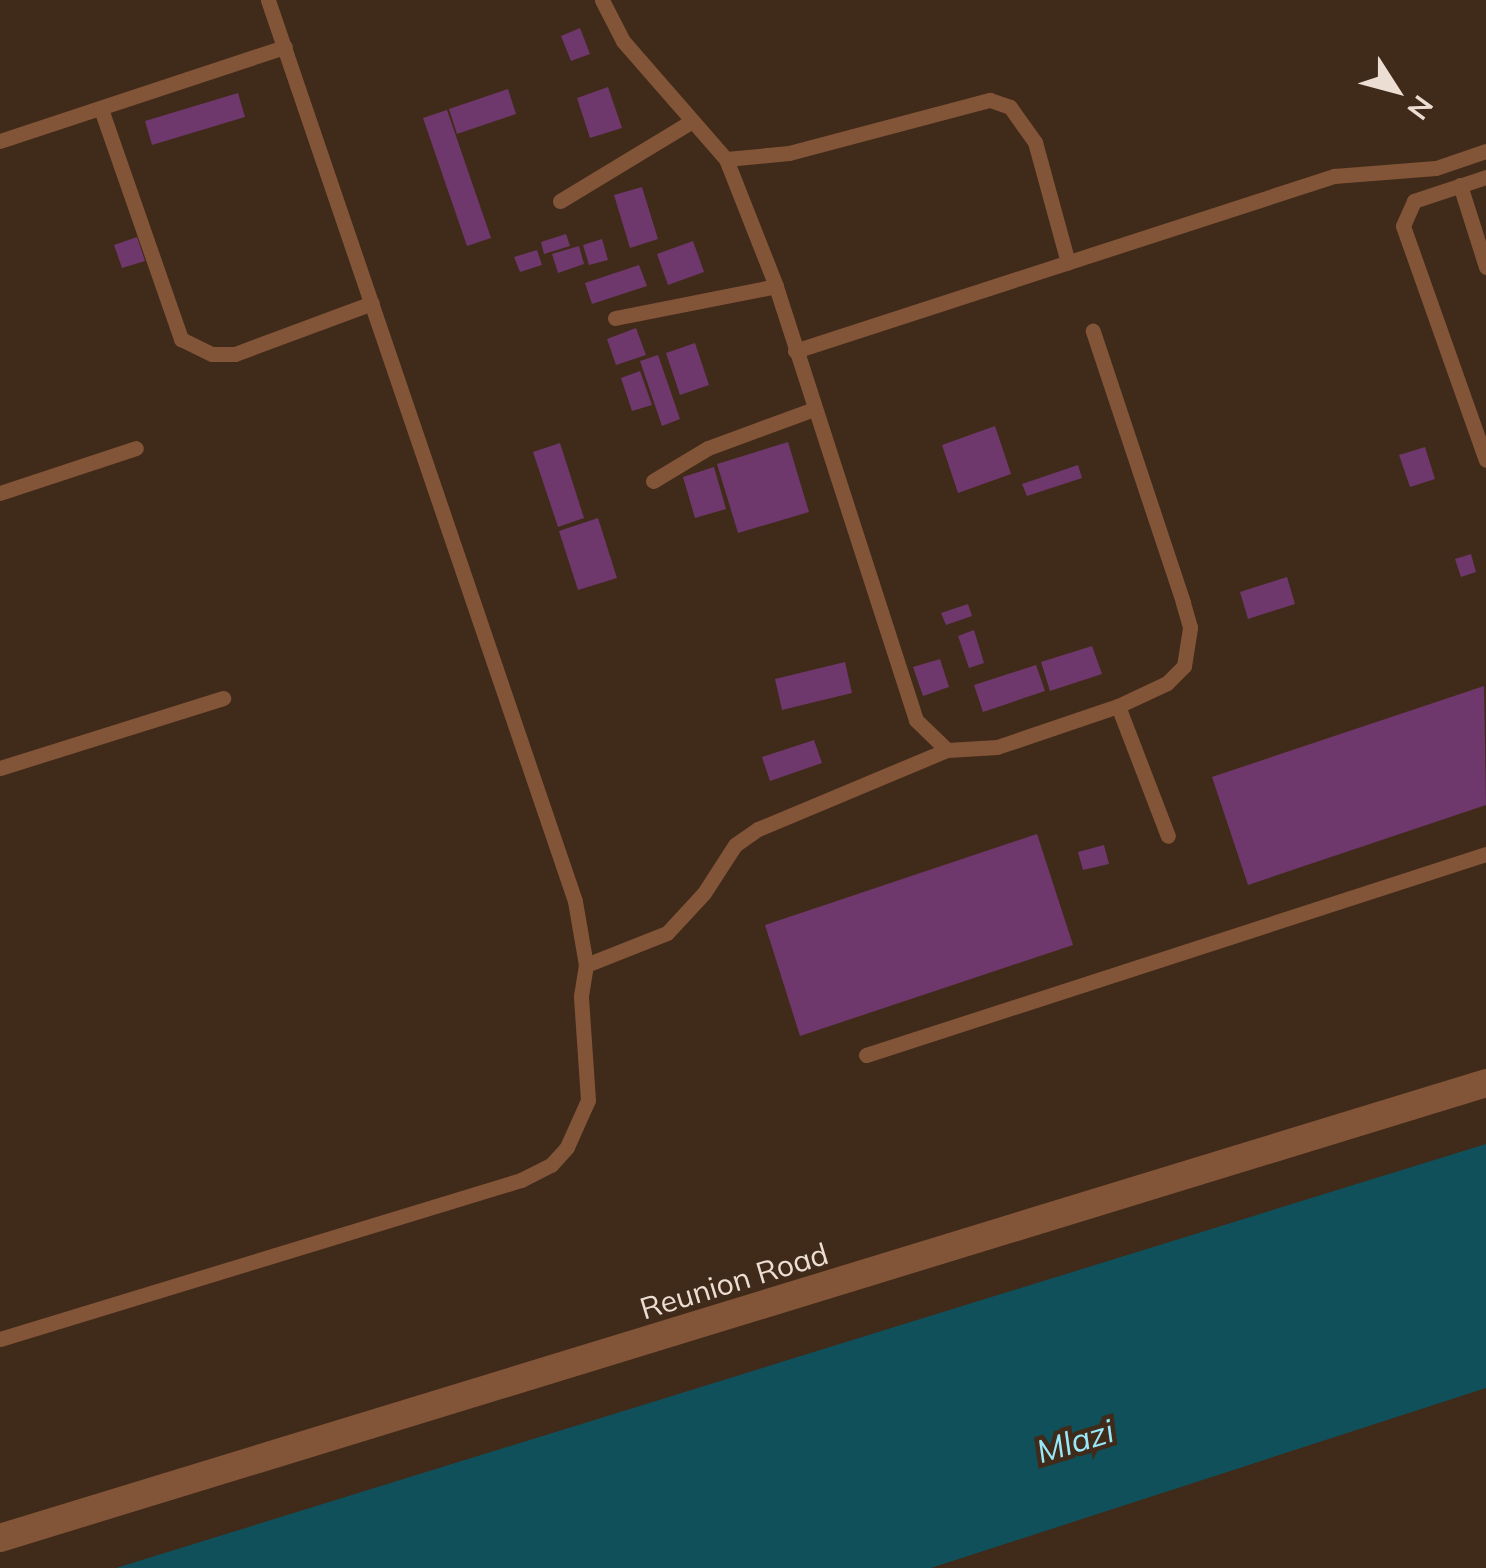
<!DOCTYPE html>
<style>
body{margin:0}
#map{position:relative;width:1486px;height:1568px;overflow:hidden;background:#402a19;font-family:Mulish,sans-serif}
div>[style]{position:absolute}
[style*='--x']{left:calc(var(--x)*1px);top:calc(var(--y)*1px);width:calc(var(--w)*1px);rotate:calc(var(--a)*1deg)}
.water>*{inset:0;background:#10505b}
.building>*{inset:0;background:#6e386c}
.service>*{height:15px;margin:-7.5px;padding:0 7.5px;transform-origin:7.5px;border-radius:7.5px;background:#825438}
.minor>*{height:28px;margin:-14px;padding:0 14px;transform-origin:14px;border-radius:14px;background:#825438}
span{translate:-50% -50%;white-space:nowrap;text-align:center;line-height:1.15;-webkit-text-stroke:9px #402a19;paint-order:stroke}
.street-label{font-size:30px;color:#edded4}
.water-label{font-size:32px;color:#98e8f9;font-style:italic}
.north{position:absolute;left:1346px;top:40px;width:100px;height:100px;-webkit-text-stroke:8px #402a19;paint-order:stroke;rotate:126deg;font-size:28px;font-weight:700;line-height:40px;text-align:center;color:#edded4}
.north::after{content:'';display:block;margin:auto;width:35px;height:45px;background:#edded4;clip-path:polygon(50% 0,100% 100%,50% 72%,0 100%)}
</style>
<div id="map">
<div class="water">
<i style="clip-path:polygon(1486px 1144px,1486px 1388px,931px 1568px,116px 1568px)"></i>
</div>
<div class="building">
<i style="clip-path:polygon(580px 28px,590px 54px,571px 61px,561px 36px)"></i>
<i style="clip-path:polygon(608px 87px,622px 128px,590px 138px,577px 98px)"></i>
<i style="clip-path:polygon(508px 89px,516px 114px,457px 134px,449px 109px)"></i>
<i style="clip-path:polygon(238px 93px,245px 117px,152px 145px,145px 121px)"></i>
<i style="clip-path:polygon(447px 110px,491px 238px,467px 246px,423px 118px)"></i>
<i style="clip-path:polygon(642px 187px,658px 239px,630px 248px,614px 195px)"></i>
<i style="clip-path:polygon(566px 234px,570px 246px,544px 254px,541px 242px)"></i>
<i style="clip-path:polygon(137px 237px,145px 261px,122px 268px,114px 245px)"></i>
<i style="clip-path:polygon(602px 239px,608px 260px,589px 265px,583px 245px)"></i>
<i style="clip-path:polygon(693px 241px,704px 272px,668px 285px,657px 254px)"></i>
<i style="clip-path:polygon(579px 246px,584px 264px,558px 273px,552px 254px)"></i>
<i style="clip-path:polygon(537px 250px,542px 265px,520px 272px,514px 257px)"></i>
<i style="clip-path:polygon(639px 265px,647px 286px,592px 304px,585px 283px)"></i>
<i style="clip-path:polygon(636px 328px,646px 355px,616px 365px,607px 339px)"></i>
<i style="clip-path:polygon(695px 343px,709px 385px,680px 395px,666px 353px)"></i>
<i style="clip-path:polygon(658px 355px,680px 419px,662px 426px,640px 361px)"></i>
<i style="clip-path:polygon(640px 371px,652px 405px,632px 411px,621px 378px)"></i>
<i style="clip-path:polygon(995px 426px,1011px 474px,958px 493px,942px 445px)"></i>
<i style="clip-path:polygon(788px 442px,809px 512px,738px 533px,717px 464px)"></i>
<i style="clip-path:polygon(560px 443px,584px 518px,558px 527px,533px 452px)"></i>
<i style="clip-path:polygon(1425px 447px,1435px 479px,1410px 487px,1399px 455px)"></i>
<i style="clip-path:polygon(1078px 465px,1082px 478px,1027px 496px,1022px 484px)"></i>
<i style="clip-path:polygon(714px 467px,726px 509px,695px 518px,683px 477px)"></i>
<i style="clip-path:polygon(598px 518px,617px 578px,578px 590px,559px 531px)"></i>
<i style="clip-path:polygon(1471px 554px,1476px 572px,1461px 577px,1455px 559px)"></i>
<i style="clip-path:polygon(1287px 577px,1295px 604px,1248px 619px,1240px 592px)"></i>
<i style="clip-path:polygon(968px 604px,972px 616px,946px 625px,941px 613px)"></i>
<i style="clip-path:polygon(974px 630px,984px 663px,969px 668px,958px 636px)"></i>
<i style="clip-path:polygon(1092px 646px,1102px 674px,1050px 691px,1041px 662px)"></i>
<i style="clip-path:polygon(940px 659px,949px 687px,923px 696px,913px 667px)"></i>
<i style="clip-path:polygon(845px 662px,852px 693px,782px 710px,775px 679px)"></i>
<i style="clip-path:polygon(1036px 665px,1045px 691px,983px 712px,974px 685px)"></i>
<i style="clip-path:polygon(1484px 686px,1486px 805px,1248px 885px,1212px 777px)"></i>
<i style="clip-path:polygon(814px 740px,822px 763px,770px 781px,762px 757px)"></i>
<i style="clip-path:polygon(1037px 834px,1073px 945px,800px 1036px,765px 925px)"></i>
<i style="clip-path:polygon(1104px 845px,1109px 864px,1083px 870px,1078px 852px)"></i>
</div>
<div class="service">
<i style="--x:602;--y:0;--w:46;--a:62.9"></i>
<i style="--x:623;--y:41;--w:157;--a:48.9"></i>
<i style="--x:101;--y:109;--w:244;--a:70.8"></i>
<i style="--x:181;--y:339;--w:34;--a:26"></i>
<i style="--x:212;--y:354;--w:23;--a:0"></i>
<i style="--x:235;--y:354;--w:146;--a:-20.4"></i>
<i style="--x:0;--y:141;--w:300;--a:-18.3"></i>
<i style="--x:1486;--y:177;--w:76;--a:161.6"></i>
<i style="--x:1414;--y:201;--w:27;--a:114"></i>
<i style="--x:1403;--y:226;--w:248;--a:70.5"></i>
<i style="--x:1460;--y:185;--w:86;--a:72.4"></i>
<i style="--x:560;--y:201;--w:154;--a:-31.2"></i>
<i style="--x:615;--y:318;--w:164;--a:-11.2"></i>
<i style="--x:795;--y:351;--w:567;--a:-17.99"></i>
<i style="--x:1334;--y:176;--w:102;--a:-4.5"></i>
<i style="--x:1436;--y:168;--w:53;--a:-18.8"></i>
<i style="--x:653;--y:481;--w:64;--a:-31"></i>
<i style="--x:708;--y:448;--w:113;--a:-20.2"></i>
<i style="--x:0;--y:493;--w:143;--a:-18.3"></i>
<i style="--x:1118;--y:706;--w:139;--a:69"></i>
<i style="--x:947;--y:750;--w:43;--a:-135.9"></i>
<i style="--x:916;--y:720;--w:456;--a:-107.9"></i>
<i style="--x:776;--y:286;--w:136;--a:-111.5"></i>
<i style="--x:726;--y:159;--w:63;--a:-5.4"></i>
<i style="--x:789;--y:153;--w:208;--a:-14.8"></i>
<i style="--x:990;--y:100;--w:21;--a:19"></i>
<i style="--x:1010;--y:107;--w:43;--a:54.5"></i>
<i style="--x:1035;--y:142;--w:125;--a:74.7"></i>
<i style="--x:0;--y:768;--w:234;--a:-17.4"></i>
<i style="--x:586;--y:965;--w:87;--a:-21.6"></i>
<i style="--x:667;--y:933;--w:54;--a:-47.2"></i>
<i style="--x:704;--y:893;--w:57;--a:-57.1"></i>
<i style="--x:735;--y:845;--w:28;--a:-35"></i>
<i style="--x:758;--y:829;--w:205;--a:-22.7"></i>
<i style="--x:947;--y:750;--w:50;--a:-3.4"></i>
<i style="--x:997;--y:747;--w:128;--a:-18.7"></i>
<i style="--x:1118;--y:706;--w:54;--a:-25.1"></i>
<i style="--x:1167;--y:683;--w:24;--a:-45"></i>
<i style="--x:1184;--y:666;--w:39;--a:-81"></i>
<i style="--x:1190;--y:627;--w:26;--a:-106"></i>
<i style="--x:1183;--y:602;--w:286;--a:-108.4"></i>
<i style="--x:866;--y:1055;--w:652;--a:-17.96"></i>
<i style="--x:0;--y:1339;--w:545;--a:-16.97"></i>
<i style="--x:521;--y:1180;--w:34;--a:-27"></i>
<i style="--x:551;--y:1165;--w:24;--a:-48"></i>
<i style="--x:567;--y:1147;--w:51;--a:-65.9"></i>
<i style="--x:588;--y:1100;--w:104;--a:-93.9"></i>
<i style="--x:581;--y:996;--w:31;--a:-81"></i>
<i style="--x:586;--y:965;--w:65;--a:-99.8"></i>
<i style="--x:575;--y:901;--w:952;--a:-108.82"></i>
</div>
<div class="minor">
<i style="--x:0;--y:1538;--w:1554;--a:-17.02"></i>
</div>
<div class="street-label">
<span style="left:734px;top:1281px;rotate:-17deg">Reunion Road</span>
</div>
<div class="water-label">
<span style="left:1075px;top:1441px;rotate:-17deg">Mlazi</span>
</div>
<div class="north">N</div>
</div>
